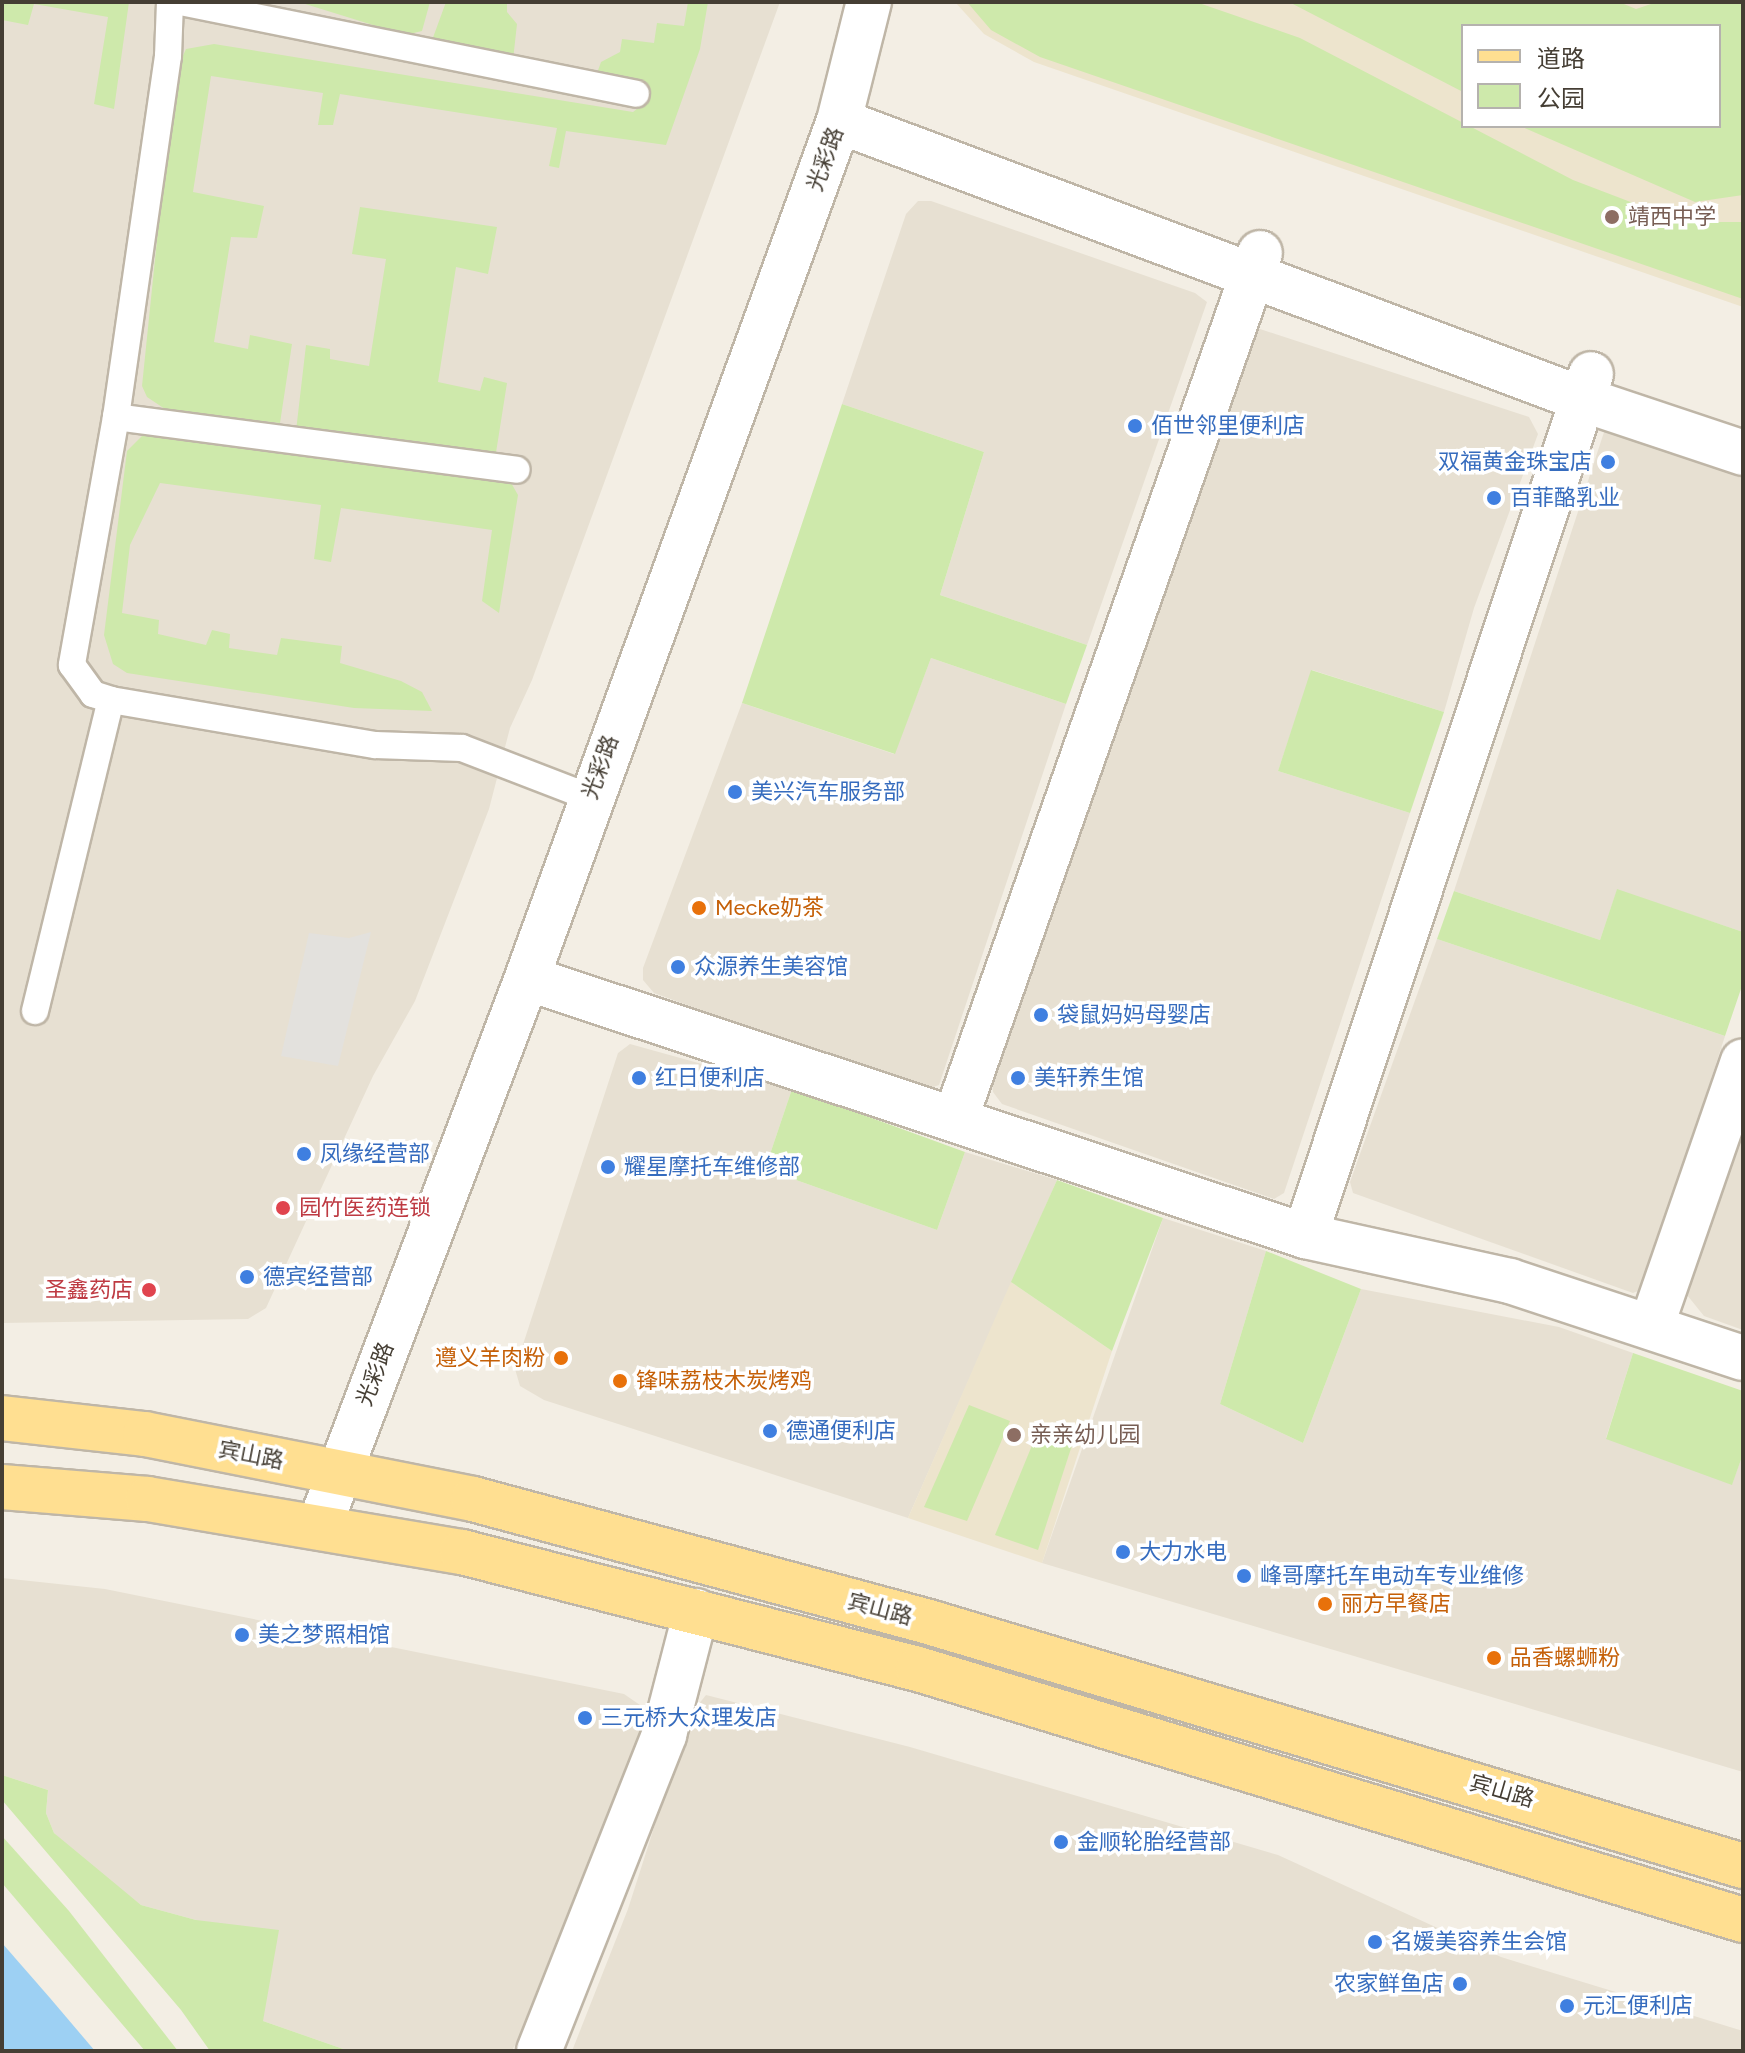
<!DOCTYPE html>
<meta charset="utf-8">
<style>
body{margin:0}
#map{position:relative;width:1745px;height:2053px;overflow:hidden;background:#f3eee4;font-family:Figtree,"Noto Sans SC",sans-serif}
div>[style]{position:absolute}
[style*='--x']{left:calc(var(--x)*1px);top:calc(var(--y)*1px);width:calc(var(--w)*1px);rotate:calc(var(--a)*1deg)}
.residential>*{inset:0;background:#e7e0d2}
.education>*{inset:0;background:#ede4cd}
.green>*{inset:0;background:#cee9ab}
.parking>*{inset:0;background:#e3e1dd}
.water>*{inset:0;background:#9dd0f3}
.roads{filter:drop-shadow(2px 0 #bfb6a7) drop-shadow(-2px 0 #bfb6a7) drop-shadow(0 2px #bfb6a7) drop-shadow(0 -2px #bfb6a7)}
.service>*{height:26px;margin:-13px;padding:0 13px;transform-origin:13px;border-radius:13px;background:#fff}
.minor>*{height:44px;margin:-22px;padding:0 22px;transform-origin:22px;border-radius:22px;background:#fff}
.tertiary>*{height:44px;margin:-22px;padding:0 22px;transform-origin:22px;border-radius:22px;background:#fff}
.primary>*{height:44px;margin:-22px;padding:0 22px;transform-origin:22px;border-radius:22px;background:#ffdf91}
.dots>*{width:22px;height:22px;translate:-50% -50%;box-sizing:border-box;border:4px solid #fff;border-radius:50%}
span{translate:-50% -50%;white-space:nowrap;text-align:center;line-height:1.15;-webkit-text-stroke:7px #fff;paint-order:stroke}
.street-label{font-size:22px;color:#453e34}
.education-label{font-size:22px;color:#785e54}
.left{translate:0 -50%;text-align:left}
.shop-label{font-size:22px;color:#366cbe}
.right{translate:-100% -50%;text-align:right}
.food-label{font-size:22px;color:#c56008}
.health-label{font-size:22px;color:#be3a42}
.frame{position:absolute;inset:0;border:4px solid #453e34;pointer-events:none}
.legend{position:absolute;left:1461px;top:24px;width:260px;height:104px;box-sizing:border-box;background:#fff;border:2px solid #b5b2ae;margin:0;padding:10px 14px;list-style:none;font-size:24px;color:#453e34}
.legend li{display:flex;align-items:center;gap:16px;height:40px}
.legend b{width:40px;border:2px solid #b5b2ae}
</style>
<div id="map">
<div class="residential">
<i style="clip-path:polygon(2px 2px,780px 2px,532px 680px,510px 728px,489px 809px,415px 1001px,373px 1076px,266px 1308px,248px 1319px,2px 1323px)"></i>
<i style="clip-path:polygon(918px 201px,931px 201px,1195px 293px,1207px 302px,1087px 645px,940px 595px,984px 452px,842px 404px,906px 214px)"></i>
<i style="clip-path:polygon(1257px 328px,1529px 417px,1538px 434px,1474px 608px,1444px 712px,1312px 670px,1278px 771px,1410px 813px,1284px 1193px,1274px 1199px,1002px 1104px,993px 1092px,991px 1075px,1248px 336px)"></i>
<i style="clip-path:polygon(1605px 429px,1743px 473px,1743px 932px,1617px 890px,1600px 940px,1454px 891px)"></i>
<i style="clip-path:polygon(931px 658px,1066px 704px,939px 1085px,922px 1091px,654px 993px,643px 980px,643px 968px,742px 703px,894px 754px)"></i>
<i style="clip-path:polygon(1437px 939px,1725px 1036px,1643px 1289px,1633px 1293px,1353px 1193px,1350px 1182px)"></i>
<i style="clip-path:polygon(630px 1044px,792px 1089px,765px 1169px,937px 1230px,965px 1152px,1057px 1180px,908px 1518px,544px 1400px,520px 1386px,515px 1369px,618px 1053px)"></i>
<i style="clip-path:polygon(1743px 1135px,1743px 1330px,1704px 1316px,1687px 1295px)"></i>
<i style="clip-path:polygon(1163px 1218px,1266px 1251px,1220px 1404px,1303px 1443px,1361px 1289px,1559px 1327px,1633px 1353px,1606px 1438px,1732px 1484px,1743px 1454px,1743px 1772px,1042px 1563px)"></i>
<i style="clip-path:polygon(2px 1578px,105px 1589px,624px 1694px,640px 1705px,641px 1733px,551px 1968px,512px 2051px,349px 2051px,263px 2021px,196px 1920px,141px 1905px,85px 1862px,54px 1833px,46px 1813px,48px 1790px,2px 1775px)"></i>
<i style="clip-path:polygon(706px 1695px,910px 1747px,1278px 1855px,1501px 1957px,1743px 2031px,1743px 2051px,572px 2051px,628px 1909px,690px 1715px)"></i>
</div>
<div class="education">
<i style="clip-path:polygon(evenodd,955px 2px,1743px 2px,1743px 307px,1034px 62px,984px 34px,955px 2px,1463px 26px,1719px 26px,1719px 126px,1463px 126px,1463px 26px)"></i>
<i style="clip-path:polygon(1011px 1282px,1112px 1351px,1042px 1563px,908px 1518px)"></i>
</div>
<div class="green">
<i style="clip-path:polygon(3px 2px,129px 2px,114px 109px,94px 104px,108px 17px,34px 4px,28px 25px,2px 20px)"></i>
<i style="clip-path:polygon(430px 2px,422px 31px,405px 35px,302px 3px)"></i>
<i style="clip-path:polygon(446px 2px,507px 2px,507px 12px,517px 24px,513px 60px,431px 43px)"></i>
<i style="clip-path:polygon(688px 2px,708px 2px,700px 49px,666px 145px,566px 131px,559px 168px,549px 166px,557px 128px,340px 94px,333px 125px,318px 125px,323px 93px,211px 76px,193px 192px,264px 206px,257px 238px,231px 237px,214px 342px,248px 349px,250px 335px,292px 344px,280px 423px,168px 411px,147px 397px,142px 386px,174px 75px,186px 49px,214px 44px,633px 112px,647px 101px,596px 76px,601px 62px,620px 52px,622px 39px,654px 43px,657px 23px,684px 26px)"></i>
<i style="clip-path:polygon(967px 2px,1196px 2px,1300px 38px,1573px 180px,1683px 222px,1743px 222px,1743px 299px,1040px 57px,991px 30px)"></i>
<i style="clip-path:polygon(1289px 2px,1619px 2px,1636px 9px,1657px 2px,1743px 2px,1743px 195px,1695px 202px,1520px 126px,1719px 126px,1719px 26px,1463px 26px,1463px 92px)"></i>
<i style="clip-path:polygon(360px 207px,497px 227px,488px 274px,456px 267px,438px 382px,480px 391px,484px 377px,507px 383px,495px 459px,296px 431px,306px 345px,330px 349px,330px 359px,369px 366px,386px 259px,352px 254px)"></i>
<i style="clip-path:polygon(842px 404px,984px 452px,940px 595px,1087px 645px,1066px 704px,931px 658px,895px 754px,742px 703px)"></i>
<i style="clip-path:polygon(147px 431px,510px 481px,518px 495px,499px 613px,482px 601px,492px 530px,341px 508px,331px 562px,314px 559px,321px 505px,160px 483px,130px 545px,122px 613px,159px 620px,158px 634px,206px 645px,212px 630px,230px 634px,229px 648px,277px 655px,281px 638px,342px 646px,340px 663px,401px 681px,422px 692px,432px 711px,354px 708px,127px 673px,113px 664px,104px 635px,127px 451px)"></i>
<i style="clip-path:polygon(1311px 670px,1444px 712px,1410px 813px,1278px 771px)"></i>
<i style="clip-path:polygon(1617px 889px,1743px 932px,1743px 983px,1725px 1036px,1437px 939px,1454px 891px,1600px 940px)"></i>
<i style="clip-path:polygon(792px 1089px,965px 1152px,937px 1230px,765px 1169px)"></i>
<i style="clip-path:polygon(1057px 1180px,1163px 1218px,1112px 1351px,1011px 1282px)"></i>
<i style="clip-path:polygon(1266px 1251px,1361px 1289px,1303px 1443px,1220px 1404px)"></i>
<i style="clip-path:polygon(1633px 1353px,1743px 1391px,1743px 1454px,1732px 1485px,1606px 1439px)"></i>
<i style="clip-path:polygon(969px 1405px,1010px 1421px,967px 1521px,924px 1507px)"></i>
<i style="clip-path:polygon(1040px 1426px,1076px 1433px,1038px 1550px,995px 1535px)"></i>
<i style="clip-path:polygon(2px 1775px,48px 1790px,46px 1813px,54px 1833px,141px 1905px,196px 1920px,279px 1930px,263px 2021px,349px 2051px,210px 2051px,181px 2010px,2px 1800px)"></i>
<i style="clip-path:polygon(2px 1836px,69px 1911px,178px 2051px,145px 2051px,2px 1883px)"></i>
</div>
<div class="parking">
<i style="clip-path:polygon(371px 932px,338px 1066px,281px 1056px,309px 933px,349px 938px)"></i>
</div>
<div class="water">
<i style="clip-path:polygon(2px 1943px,50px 1998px,95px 2051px,2px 2051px)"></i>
</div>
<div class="roads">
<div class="service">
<i style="--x:170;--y:2;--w:54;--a:92.1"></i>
<i style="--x:168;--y:56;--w:365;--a:98.2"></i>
<i style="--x:116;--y:417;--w:252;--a:100.1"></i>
<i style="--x:72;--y:665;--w:36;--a:54"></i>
<i style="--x:93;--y:694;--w:19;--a:18"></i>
<i style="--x:111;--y:700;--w:268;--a:9.7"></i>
<i style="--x:375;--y:745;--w:87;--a:2"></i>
<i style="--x:462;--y:748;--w:136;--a:21.1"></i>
<i style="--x:181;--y:2;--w:464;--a:11.4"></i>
<i style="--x:116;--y:417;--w:404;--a:7.5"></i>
<i style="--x:35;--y:1011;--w:320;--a:-76.3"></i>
</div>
<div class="minor">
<i style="--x:839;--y:121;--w:793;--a:20.51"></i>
<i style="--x:1582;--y:399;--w:170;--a:18.5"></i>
<i style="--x:527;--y:978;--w:820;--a:18.35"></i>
<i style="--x:1305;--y:1236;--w:210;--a:12.4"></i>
<i style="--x:1510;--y:1281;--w:245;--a:18.3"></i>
<i style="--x:955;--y:1120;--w:919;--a:-70.62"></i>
<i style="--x:1305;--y:1236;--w:908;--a:-71.64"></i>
<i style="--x:1651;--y:1327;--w:281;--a:-70.9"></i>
<i style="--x:539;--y:2051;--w:340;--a:-68.4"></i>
<i style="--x:664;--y:1735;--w:128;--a:-75.5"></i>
</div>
<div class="tertiary">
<i style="--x:319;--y:1527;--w:587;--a:-69.25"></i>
<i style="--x:527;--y:978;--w:912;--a:-70"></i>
<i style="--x:839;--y:121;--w:123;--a:-75.9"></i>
</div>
<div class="primary">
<i style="--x:2;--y:1418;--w:144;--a:6.4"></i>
<i style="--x:145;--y:1434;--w:334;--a:11.2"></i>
<i style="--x:473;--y:1499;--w:475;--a:15.1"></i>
<i style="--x:932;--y:1623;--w:847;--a:16.68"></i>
<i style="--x:2;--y:1487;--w:146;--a:4.7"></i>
<i style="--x:148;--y:1499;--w:318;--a:9.6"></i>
<i style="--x:462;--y:1552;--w:471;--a:14.4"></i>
<i style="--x:918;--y:1669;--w:862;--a:16.92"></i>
</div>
</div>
<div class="dots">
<i style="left:1612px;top:217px;background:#8d6e63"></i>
<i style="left:1135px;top:426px;background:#3f7fe0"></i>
<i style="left:1608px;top:462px;background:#3f7fe0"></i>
<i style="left:1494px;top:498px;background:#3f7fe0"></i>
<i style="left:735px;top:792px;background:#3f7fe0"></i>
<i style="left:699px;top:908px;background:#e8710a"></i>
<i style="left:678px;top:967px;background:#3f7fe0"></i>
<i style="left:1041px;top:1015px;background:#3f7fe0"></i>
<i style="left:639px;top:1078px;background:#3f7fe0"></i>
<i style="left:1018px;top:1078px;background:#3f7fe0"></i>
<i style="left:304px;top:1154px;background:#3f7fe0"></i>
<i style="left:608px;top:1167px;background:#3f7fe0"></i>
<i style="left:283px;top:1208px;background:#e0444e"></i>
<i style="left:247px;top:1277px;background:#3f7fe0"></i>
<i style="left:149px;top:1290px;background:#e0444e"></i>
<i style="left:561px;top:1358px;background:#e8710a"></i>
<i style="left:620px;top:1381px;background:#e8710a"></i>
<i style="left:770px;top:1431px;background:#3f7fe0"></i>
<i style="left:1014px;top:1435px;background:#8d6e63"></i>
<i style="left:1123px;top:1552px;background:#3f7fe0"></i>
<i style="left:1244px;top:1576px;background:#3f7fe0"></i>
<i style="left:1325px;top:1604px;background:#e8710a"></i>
<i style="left:242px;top:1635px;background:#3f7fe0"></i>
<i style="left:1494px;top:1658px;background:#e8710a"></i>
<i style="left:585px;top:1718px;background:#3f7fe0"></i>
<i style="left:1061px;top:1842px;background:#3f7fe0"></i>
<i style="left:1375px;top:1942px;background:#3f7fe0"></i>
<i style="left:1460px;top:1984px;background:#3f7fe0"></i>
<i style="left:1567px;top:2006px;background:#3f7fe0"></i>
</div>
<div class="street-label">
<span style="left:825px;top:159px;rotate:-70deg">光彩路</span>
<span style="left:600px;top:767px;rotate:-70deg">光彩路</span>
<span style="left:375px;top:1374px;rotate:-69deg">光彩路</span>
<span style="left:251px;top:1455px;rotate:11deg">宾山路</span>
<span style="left:880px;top:1609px;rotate:15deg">宾山路</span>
<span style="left:1502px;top:1791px;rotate:16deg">宾山路</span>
</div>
<div class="education-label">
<span class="left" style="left:1628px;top:217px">靖西中学</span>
<span class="left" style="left:1030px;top:1435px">亲亲幼儿园</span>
</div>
<div class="shop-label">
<span class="left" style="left:1151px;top:426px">佰世邻里便利店</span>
<span class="right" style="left:1592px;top:462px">双福黄金珠宝店</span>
<span class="left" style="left:1510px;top:498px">百菲酪乳业</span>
<span class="left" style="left:751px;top:792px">美兴汽车服务部</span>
<span class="left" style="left:694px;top:967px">众源养生美容馆</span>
<span class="left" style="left:1057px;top:1015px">袋鼠妈妈母婴店</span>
<span class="left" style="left:655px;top:1078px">红日便利店</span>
<span class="left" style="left:1034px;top:1078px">美轩养生馆</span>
<span class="left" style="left:320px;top:1154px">凤缘经营部</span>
<span class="left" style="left:624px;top:1167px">耀星摩托车维修部</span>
<span class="left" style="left:263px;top:1277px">德宾经营部</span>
<span class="left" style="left:786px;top:1431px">德通便利店</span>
<span class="left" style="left:1139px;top:1552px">大力水电</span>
<span class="left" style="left:1260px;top:1576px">峰哥摩托车电动车专业维修</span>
<span class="left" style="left:258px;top:1635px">美之梦照相馆</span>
<span class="left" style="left:601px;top:1718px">三元桥大众理发店</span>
<span class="left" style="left:1077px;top:1842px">金顺轮胎经营部</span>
<span class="left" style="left:1391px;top:1942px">名媛美容养生会馆</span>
<span class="right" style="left:1444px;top:1984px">农家鲜鱼店</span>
<span class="left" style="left:1583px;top:2006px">元汇便利店</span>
</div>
<div class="food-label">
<span class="left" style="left:715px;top:908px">Mecke奶茶</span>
<span class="right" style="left:545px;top:1358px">遵义羊肉粉</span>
<span class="left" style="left:636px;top:1381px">锋味荔枝木炭烤鸡</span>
<span class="left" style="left:1341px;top:1604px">丽方早餐店</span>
<span class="left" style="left:1510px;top:1658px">品香螺蛳粉</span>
</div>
<div class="health-label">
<span class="left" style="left:299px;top:1208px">园竹医药连锁</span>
<span class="right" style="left:133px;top:1290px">圣鑫药店</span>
</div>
<div class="frame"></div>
<ul class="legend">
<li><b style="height:10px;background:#ffdf91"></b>道路</li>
<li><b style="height:22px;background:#cee9ab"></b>公园</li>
</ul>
</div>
